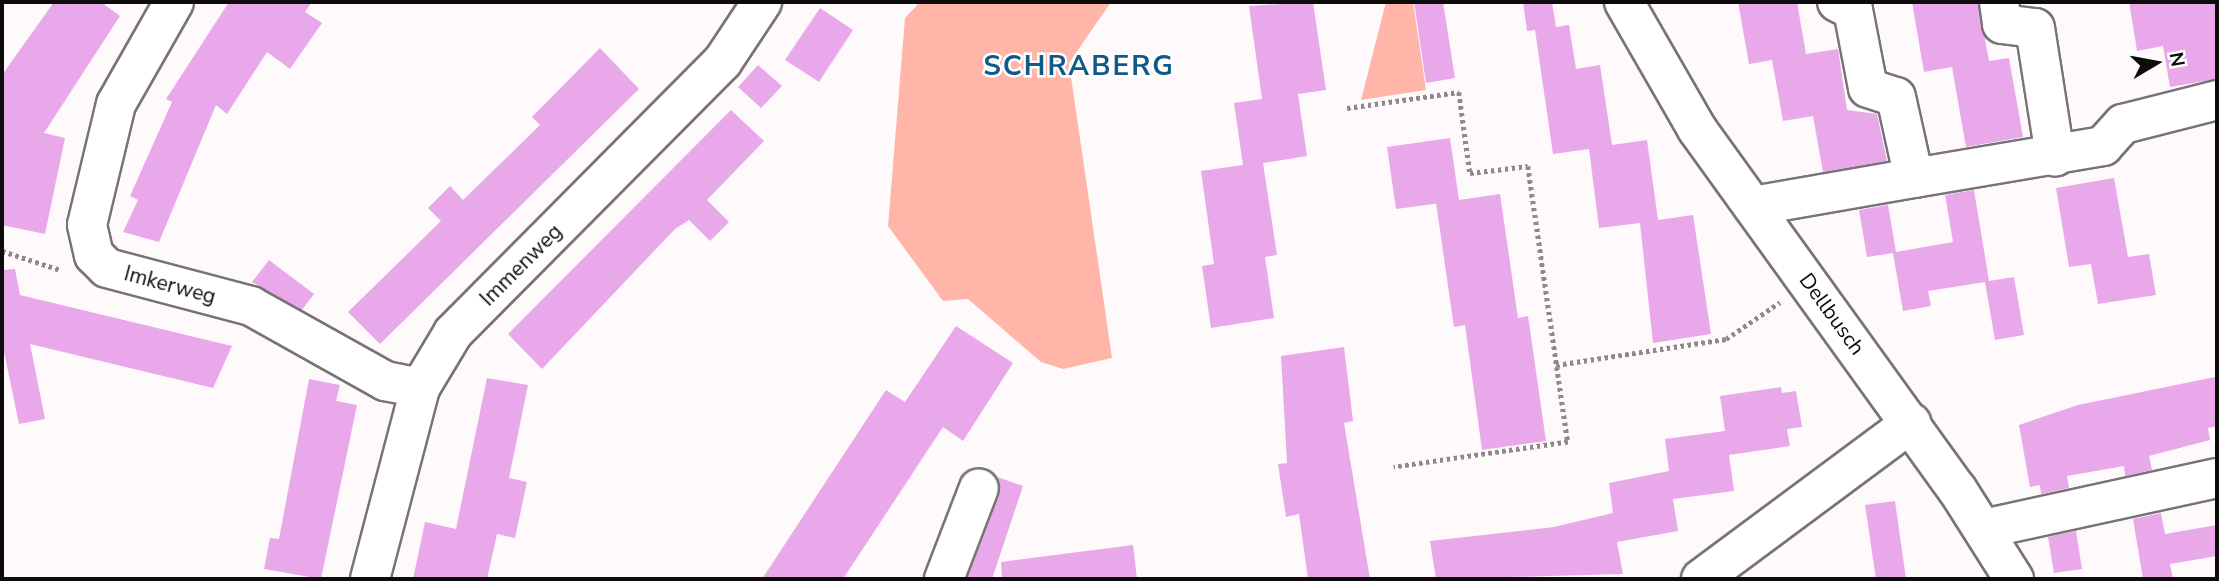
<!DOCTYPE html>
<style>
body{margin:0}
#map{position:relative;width:2219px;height:581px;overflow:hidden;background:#fef9fb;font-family:"Nunito Sans",sans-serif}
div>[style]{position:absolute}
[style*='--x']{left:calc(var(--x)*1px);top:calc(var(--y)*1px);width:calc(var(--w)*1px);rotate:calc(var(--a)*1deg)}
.green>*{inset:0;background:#ffb6a9}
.building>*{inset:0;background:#e9a8ea}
.path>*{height:4.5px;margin-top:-2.25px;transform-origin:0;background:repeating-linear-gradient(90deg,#8d8a8b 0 3.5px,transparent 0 7px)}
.roads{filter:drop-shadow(2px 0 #787376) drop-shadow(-2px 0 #787376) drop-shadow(0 2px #787376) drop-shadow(0 -2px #787376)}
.minor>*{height:38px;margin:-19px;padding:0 19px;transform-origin:19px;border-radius:19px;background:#fff}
span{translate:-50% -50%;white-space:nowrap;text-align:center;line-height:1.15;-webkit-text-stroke:5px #fff;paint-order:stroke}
.street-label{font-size:21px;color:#0d0b0c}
.district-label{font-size:28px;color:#0e5b88;font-weight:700;letter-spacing:2px}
.frame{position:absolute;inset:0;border:4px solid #0d0b0c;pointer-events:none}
.north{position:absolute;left:2121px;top:28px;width:70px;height:70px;-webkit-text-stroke:5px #fff;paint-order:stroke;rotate:80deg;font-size:19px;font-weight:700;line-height:28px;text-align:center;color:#0d0b0c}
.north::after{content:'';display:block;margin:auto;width:24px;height:32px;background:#0d0b0c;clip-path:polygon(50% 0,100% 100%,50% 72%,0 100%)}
</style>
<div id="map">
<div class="green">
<i style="clip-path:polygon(920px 2px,1111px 2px,1069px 63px,1112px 358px,1063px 369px,1041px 362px,968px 299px,943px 301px,888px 226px,905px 18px)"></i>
<i style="clip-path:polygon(1386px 2px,1413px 2px,1426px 90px,1361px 100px)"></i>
</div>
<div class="building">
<i style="clip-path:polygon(54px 2px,101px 2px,120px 16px,44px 133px,65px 138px,45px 234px,2px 225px,2px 75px)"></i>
<i style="clip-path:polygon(229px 2px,312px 2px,305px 12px,322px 23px,290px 69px,267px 52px,227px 114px,216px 105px,159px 242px,123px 232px,138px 200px,130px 196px,172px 102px,166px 99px)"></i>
<i style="clip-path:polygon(1313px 2px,1326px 90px,1298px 94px,1307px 156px,1263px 163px,1277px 255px,1265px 257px,1274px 318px,1211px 328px,1202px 266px,1214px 264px,1201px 171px,1243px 165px,1234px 103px,1262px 99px,1249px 6px)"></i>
<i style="clip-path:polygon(1414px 2px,1443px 2px,1455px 78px,1426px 83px)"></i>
<i style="clip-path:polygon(1523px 2px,1552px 2px,1556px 27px,1569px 25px,1576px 69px,1600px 65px,1612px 145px,1647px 140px,1658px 220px,1693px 215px,1711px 334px,1653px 343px,1640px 223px,1599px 228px,1589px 149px,1553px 154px,1535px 30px,1527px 31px)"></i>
<i style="clip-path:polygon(1738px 2px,1797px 2px,1806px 54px,1838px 49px,1847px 110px,1877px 114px,1887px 161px,1823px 172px,1813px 116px,1783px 121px,1772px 60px,1749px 64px)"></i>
<i style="clip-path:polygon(1912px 2px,1978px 2px,1989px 61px,2009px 58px,2023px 137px,1966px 147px,1952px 67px,1924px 72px)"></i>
<i style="clip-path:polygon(2129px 2px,2217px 2px,2217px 79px,2170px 87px,2163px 46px,2137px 51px)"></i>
<i style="clip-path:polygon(820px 8px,853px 30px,819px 82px,785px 60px)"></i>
<i style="clip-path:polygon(600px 48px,639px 89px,380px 344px,348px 312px,441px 221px,428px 208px,450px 186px,463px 200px,540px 125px,532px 117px)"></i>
<i style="clip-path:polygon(758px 65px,782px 86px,761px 108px,738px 87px)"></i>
<i style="clip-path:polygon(731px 110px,764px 141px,707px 200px,729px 222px,710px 241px,689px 220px,675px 229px,542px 369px,508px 334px)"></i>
<i style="clip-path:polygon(1450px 138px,1459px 200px,1500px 194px,1518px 318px,1528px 316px,1546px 441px,1482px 450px,1465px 325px,1454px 327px,1436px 203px,1448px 202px,1396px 209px,1387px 147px)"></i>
<i style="clip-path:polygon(2114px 178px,2128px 257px,2149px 254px,2156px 295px,2098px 304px,2091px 264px,2069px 267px,2056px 188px)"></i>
<i style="clip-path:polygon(1974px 190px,1989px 281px,2014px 277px,2024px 335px,1995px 340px,1985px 282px,1928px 291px,1931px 306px,1903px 311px,1893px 253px,1867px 257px,1859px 210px,1888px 205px,1896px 252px,1953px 242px,1945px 195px)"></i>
<i style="clip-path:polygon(269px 260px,314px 294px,302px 310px,252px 282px)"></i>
<i style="clip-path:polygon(15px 269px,20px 295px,232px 346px,213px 388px,30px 344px,45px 419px,19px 424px,2px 342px,2px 270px)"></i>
<i style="clip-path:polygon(956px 326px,1013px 363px,963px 441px,943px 427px,843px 579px,762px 579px,886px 390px,905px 402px)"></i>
<i style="clip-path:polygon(1344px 347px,1353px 421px,1344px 423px,1370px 579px,1308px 579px,1299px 514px,1286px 517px,1278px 464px,1287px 463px,1281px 356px)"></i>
<i style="clip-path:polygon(2215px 377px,2217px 426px,2208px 428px,2210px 440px,2149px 456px,2152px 470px,2125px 476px,2124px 466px,2067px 476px,2069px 488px,2041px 494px,2040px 485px,2030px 487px,2019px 425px,2078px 405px)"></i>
<i style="clip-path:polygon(487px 378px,528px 385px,509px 478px,527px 482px,515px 538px,497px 534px,487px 579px,413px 579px,425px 522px,456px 529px)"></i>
<i style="clip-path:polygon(309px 379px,340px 385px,336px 401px,357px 405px,321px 579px,264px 569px,270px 538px,279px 539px)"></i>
<i style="clip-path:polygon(1781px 387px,1782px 393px,1796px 391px,1802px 427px,1787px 429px,1790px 446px,1729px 455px,1734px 491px,1673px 499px,1678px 531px,1617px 542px,1623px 574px,1436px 579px,1430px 541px,1554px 527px,1613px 513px,1609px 483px,1669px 471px,1665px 439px,1725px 431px,1720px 396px)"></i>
<i style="clip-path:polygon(997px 477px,1023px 486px,992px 579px,967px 579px,999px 496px)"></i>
<i style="clip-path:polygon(1895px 501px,1906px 579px,1876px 579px,1865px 505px)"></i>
<i style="clip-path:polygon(2161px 513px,2165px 534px,2217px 525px,2217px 556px,2170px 564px,2173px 579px,2143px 579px,2133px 519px)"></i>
<i style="clip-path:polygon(2076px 531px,2082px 569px,2054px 573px,2048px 537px)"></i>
<i style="clip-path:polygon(1133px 545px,1137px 579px,1002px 579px,1001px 562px)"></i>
</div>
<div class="path">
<i style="--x:1347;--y:108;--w:113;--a:-8.1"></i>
<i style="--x:1459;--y:92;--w:82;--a:82.3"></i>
<i style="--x:1470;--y:173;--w:58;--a:-6.9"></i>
<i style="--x:1528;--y:166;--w:279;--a:81.8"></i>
<i style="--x:1568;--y:442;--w:176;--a:171.8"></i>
<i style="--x:2;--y:251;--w:62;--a:17.9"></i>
<i style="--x:1556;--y:365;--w:172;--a:-8.7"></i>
<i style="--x:1726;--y:339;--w:65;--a:-34.4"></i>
</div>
<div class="roads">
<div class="minor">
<i style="--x:174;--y:2;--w:117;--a:119.6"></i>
<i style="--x:116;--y:104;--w:124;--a:103.5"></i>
<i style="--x:87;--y:225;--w:31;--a:77"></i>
<i style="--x:94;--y:255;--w:18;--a:45"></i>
<i style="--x:107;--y:268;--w:149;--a:14.8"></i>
<i style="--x:251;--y:306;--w:154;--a:29.2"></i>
<i style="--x:385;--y:381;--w:36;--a:11"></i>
<i style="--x:1624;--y:2;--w:146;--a:60.1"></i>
<i style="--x:1697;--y:129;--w:444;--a:54.2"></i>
<i style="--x:1957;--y:489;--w:107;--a:57.7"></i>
<i style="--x:1837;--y:2;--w:18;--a:27"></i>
<i style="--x:1853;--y:10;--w:79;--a:79.1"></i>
<i style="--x:1868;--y:88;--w:29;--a:18"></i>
<i style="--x:1896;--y:97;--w:83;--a:77.5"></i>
<i style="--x:1914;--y:178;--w:192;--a:-9.6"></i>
<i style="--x:2103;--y:146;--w:30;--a:-48"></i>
<i style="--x:2123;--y:124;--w:97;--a:-14.3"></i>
<i style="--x:1999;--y:2;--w:22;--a:82"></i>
<i style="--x:2002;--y:24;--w:33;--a:7"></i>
<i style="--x:2035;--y:28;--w:130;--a:81.1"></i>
<i style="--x:1753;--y:206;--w:163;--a:-9.9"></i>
<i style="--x:1983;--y:529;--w:239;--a:-12.3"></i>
<i style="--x:370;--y:579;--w:197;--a:-75.3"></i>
<i style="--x:420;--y:388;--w:64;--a:-59"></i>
<i style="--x:453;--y:333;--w:383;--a:-45.2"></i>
<i style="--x:723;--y:61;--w:71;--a:-56.5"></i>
<i style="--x:944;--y:579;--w:97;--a:-69"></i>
<i style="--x:1701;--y:579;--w:262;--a:-36.6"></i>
</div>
</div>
<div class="street-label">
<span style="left:521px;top:265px;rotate:-45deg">Immenweg</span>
<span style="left:170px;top:285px;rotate:15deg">Imkerweg</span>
<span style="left:1832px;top:314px;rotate:54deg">Dellbusch</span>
</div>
<div class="district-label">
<span style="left:1079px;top:66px">SCHRABERG</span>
</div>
<div class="frame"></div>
<div class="north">N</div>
</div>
